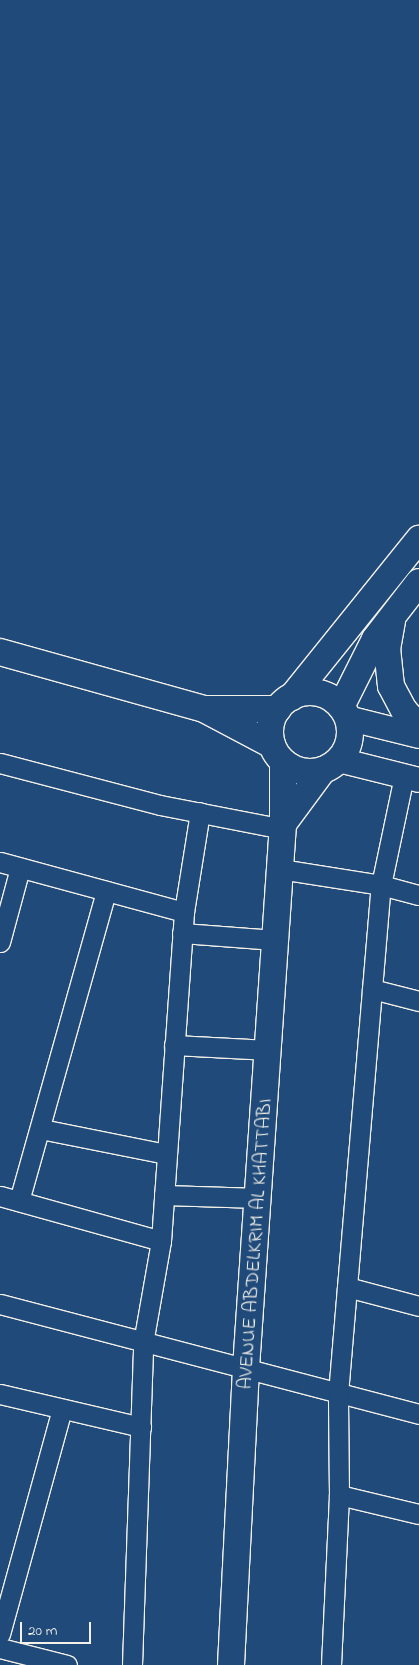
<!DOCTYPE html>
<style>
body{margin:0}
#map{position:relative;width:419px;height:1665px;overflow:hidden;background:#1f4a7a;font-family:"Indie Flower",sans-serif}
div>[style]{position:absolute}
[style*='--x']{left:calc(var(--x)*1px);top:calc(var(--y)*1px);width:calc(var(--w)*1px);rotate:calc(var(--a)*1deg)}
.roads{filter:drop-shadow(1px 0 #f4f1e8) drop-shadow(-1px 0 #f4f1e8) drop-shadow(0 1px #f4f1e8) drop-shadow(0 -1px #f4f1e8)}
.minor>*{height:19px;margin:-9.5px;padding:0 9.5px;transform-origin:9.5px;border-radius:9.5px;background:#1f4a7a}
.tertiary>*{height:24px;margin:-12px;padding:0 12px;transform-origin:12px;border-radius:12px;background:#1f4a7a}
.secondary>*{height:26px;margin:-13px;padding:0 13px;transform-origin:13px;border-radius:13px;background:#1f4a7a}
.secondary>.ring{margin:-13px;padding:0;box-sizing:content-box;background:none;border:26px solid #1f4a7a;border-radius:50%}
span{translate:-50% -50%;white-space:nowrap;text-align:center;line-height:1.15;-webkit-text-stroke:4px #1f4a7a;paint-order:stroke}
.street-label{font-size:20px;color:#f4f1e8}
.scale{position:absolute;left:20px;top:1622px;width:71px;height:22px;box-sizing:border-box;border:2px solid #f4f1e8;border-top:0;padding-left:6px;font-size:15px;line-height:18px;white-space:nowrap;color:#f4f1e8;-webkit-text-stroke:4px #1f4a7a;paint-order:stroke}
</style>
<div id="map">
<div class="roads">
<div class="minor">
<i style="--x:0;--y:763;--w:165;--a:14.7"></i>
<i style="--x:160;--y:805;--w:125;--a:11"></i>
<i style="--x:0;--y:862;--w:191;--a:15.2"></i>
<i style="--x:280;--y:869;--w:102;--a:9"></i>
<i style="--x:381;--y:885;--w:39;--a:15"></i>
<i style="--x:182;--y:933;--w:93;--a:4.3"></i>
<i style="--x:0;--y:942;--w:77;--a:-74.9"></i>
<i style="--x:372;--y:989;--w:49;--a:14.3"></i>
<i style="--x:174;--y:1045;--w:95;--a:3"></i>
<i style="--x:41;--y:1129;--w:127;--a:11.3"></i>
<i style="--x:164;--y:1195;--w:95;--a:1.8"></i>
<i style="--x:0;--y:1196;--w:167;--a:15.6"></i>
<i style="--x:19;--y:1201;--w:322;--a:-74.3"></i>
<i style="--x:347;--y:1287;--w:74;--a:14.8"></i>
<i style="--x:0;--y:1304;--w:433;--a:14.7"></i>
<i style="--x:0;--y:1394;--w:145;--a:13.2"></i>
<i style="--x:339;--y:1495;--w:82;--a:13.4"></i>
<i style="--x:0;--y:1634;--w:233;--a:-74.6"></i>
<i style="--x:0;--y:1648;--w:69;--a:14.2"></i>
<i style="--x:132;--y:1665;--w:322;--a:-88"></i>
<i style="--x:143;--y:1343;--w:104;--a:-80"></i>
<i style="--x:161;--y:1241;--w:330;--a:-86"></i>
<i style="--x:184;--y:912;--w:101;--a:-80.9"></i>
<i style="--x:331;--y:1665;--w:170;--a:-87.3"></i>
<i style="--x:339;--y:1495;--w:101;--a:-90.6"></i>
<i style="--x:338;--y:1394;--w:107;--a:-85.2"></i>
<i style="--x:347;--y:1287;--w:403;--a:-85.2"></i>
<i style="--x:381;--y:885;--w:111;--a:-78.1"></i>
</div>
<div class="tertiary">
<i style="--x:347;--y:718;--w:74;--a:14"></i>
<i style="--x:339;--y:760;--w:82;--a:14"></i>
</div>
<div class="secondary">
<i style="--x:392;--y:621;--w:27;--a:100"></i>
<i style="--x:387;--y:648;--w:38;--a:84"></i>
<i style="--x:391;--y:686;--w:27;--a:62"></i>
<i style="--x:404;--y:710;--w:23;--a:49"></i>
<i style="--x:0;--y:652;--w:212;--a:15.6"></i>
<i style="--x:204;--y:709;--w:77;--a:27.9"></i>
<i class="ring" style="left:270px;top:692px;width:54px;height:54px"></i>
<i style="--x:292;--y:697;--w:203;--a:-51.2"></i>
<i style="--x:341;--y:707;--w:76;--a:-63.4"></i>
<i style="--x:375;--y:639;--w:72;--a:-52.3"></i>
<i style="--x:208;--y:709;--w:70;--a:0"></i>
<i style="--x:283;--y:824;--w:67;--a:-53.5"></i>
<i style="--x:231;--y:1665;--w:297;--a:-87.1"></i>
<i style="--x:246;--y:1368;--w:545;--a:-86.11"></i>
<i style="--x:283;--y:824;--w:62;--a:-90"></i>
</div>
</div>
<div class="street-label">
<span style="left:256px;top:1244px;rotate:-86deg">AVENUE ABDELKRIM AL KHATTABI</span>
</div>
<div class="scale">20 m</div>
</div>
